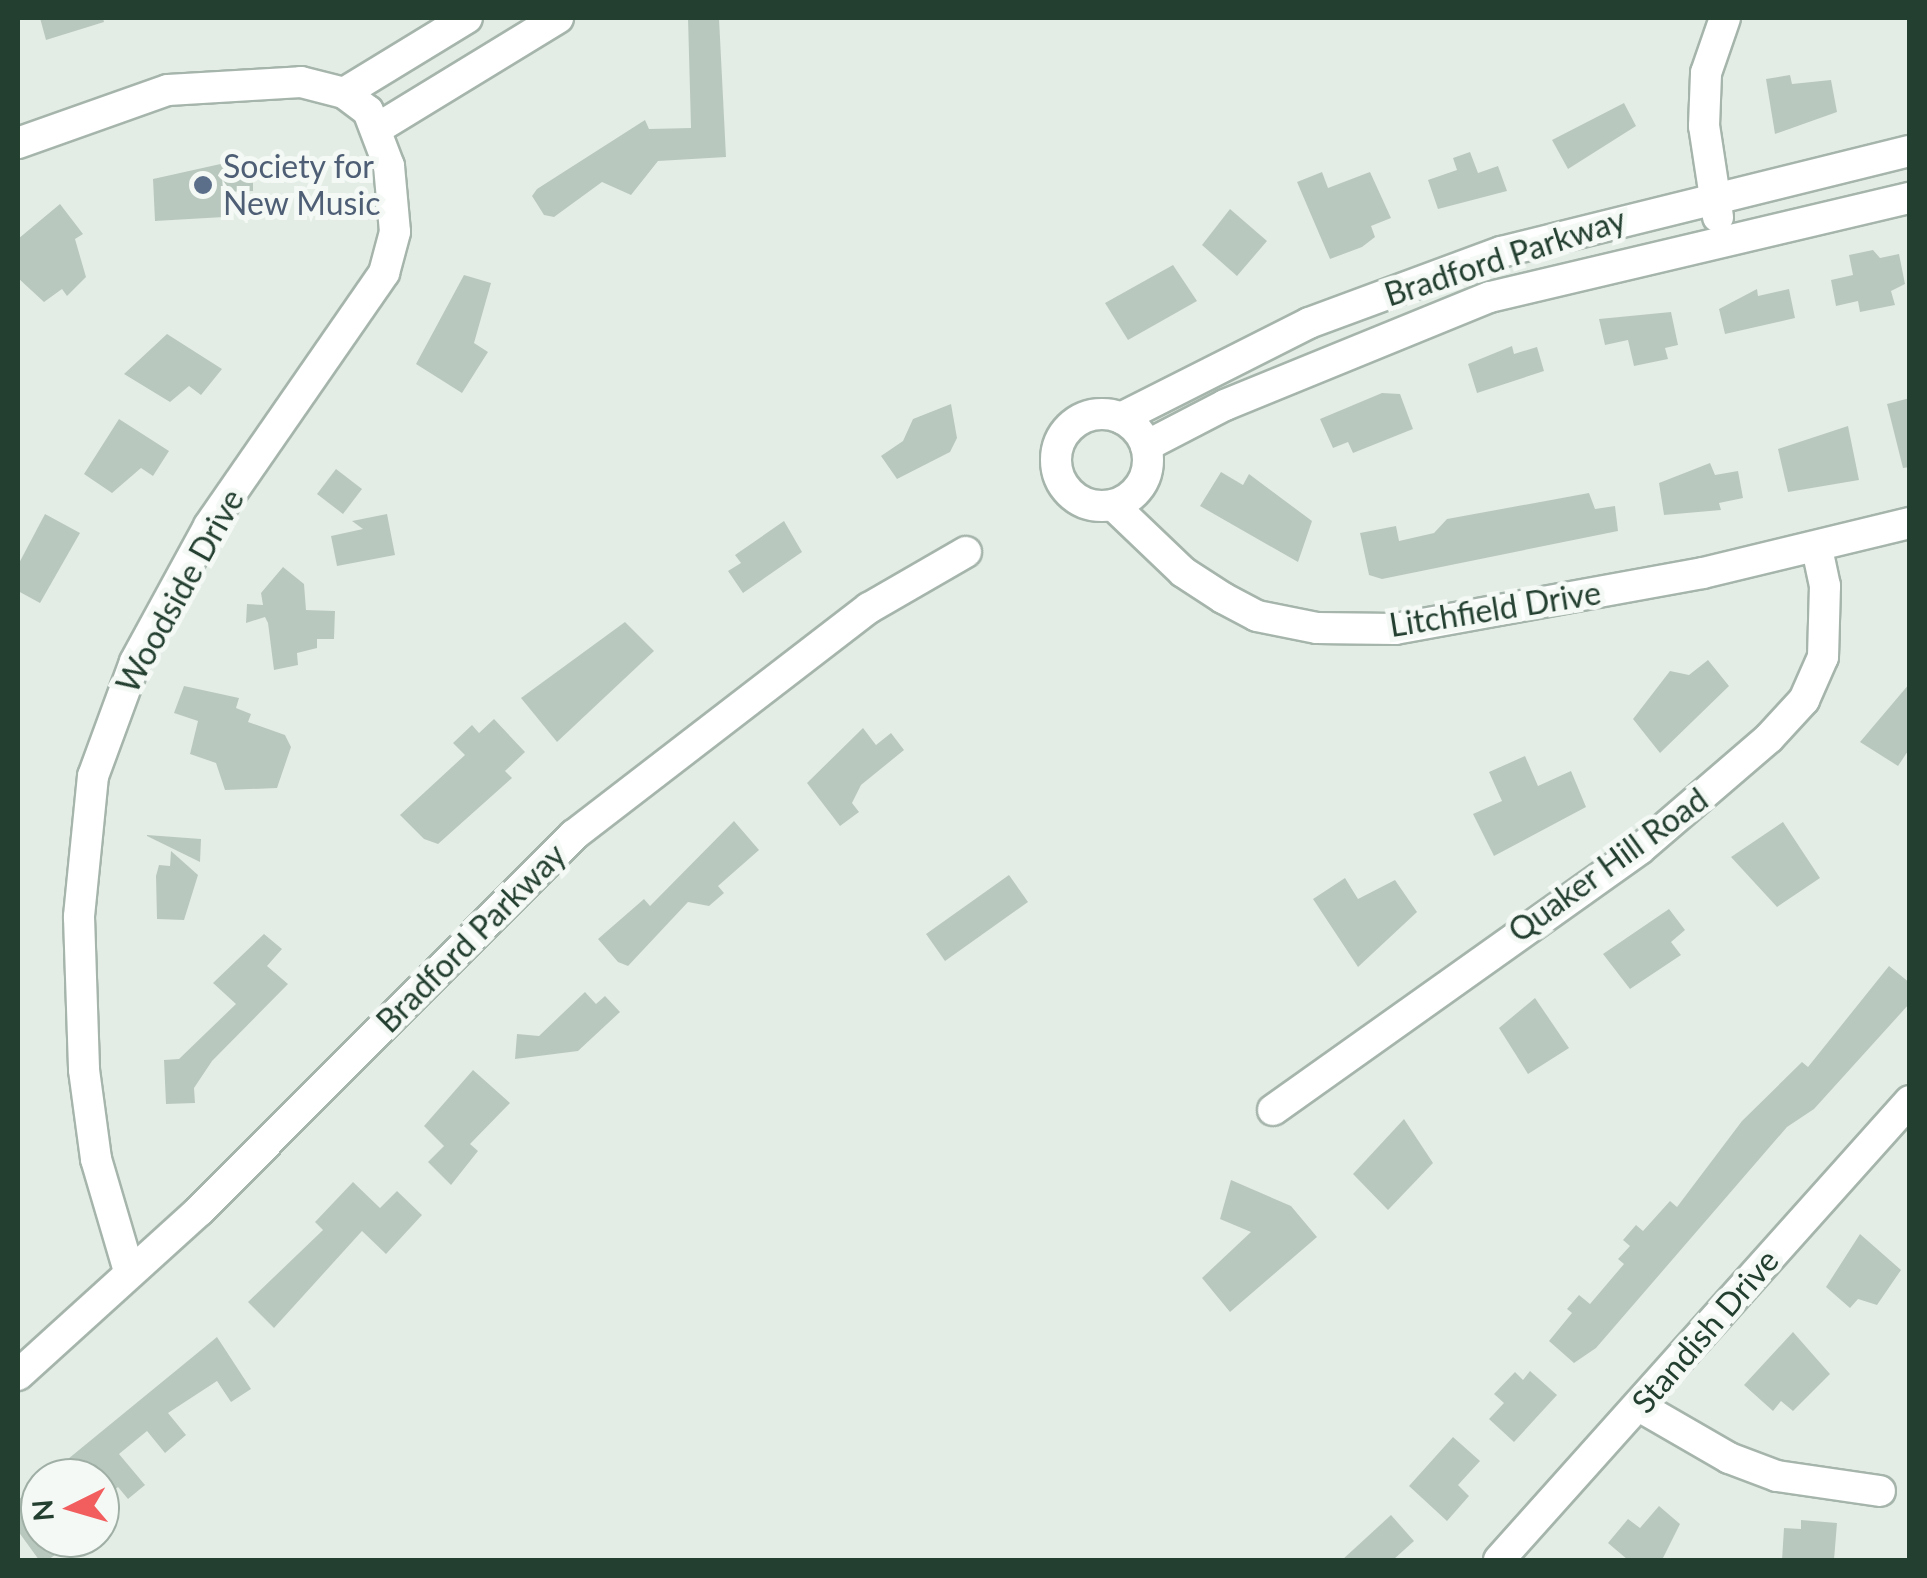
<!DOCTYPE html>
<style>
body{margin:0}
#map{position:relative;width:1927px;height:1578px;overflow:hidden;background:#e3ede6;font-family:Lato,sans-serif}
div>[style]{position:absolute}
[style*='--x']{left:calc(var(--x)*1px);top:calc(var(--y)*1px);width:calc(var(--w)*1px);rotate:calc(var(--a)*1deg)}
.building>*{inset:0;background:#b9c8be}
.roads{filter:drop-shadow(2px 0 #a6b5ac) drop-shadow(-2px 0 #a6b5ac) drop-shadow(0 2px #a6b5ac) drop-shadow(0 -2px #a6b5ac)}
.minor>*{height:30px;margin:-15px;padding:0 15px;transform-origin:15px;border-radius:15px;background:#fff}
.minor>.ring{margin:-15px;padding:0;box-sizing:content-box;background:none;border:30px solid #fff;border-radius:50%}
.dots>*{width:28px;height:28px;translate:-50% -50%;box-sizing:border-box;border:5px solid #f4f9f5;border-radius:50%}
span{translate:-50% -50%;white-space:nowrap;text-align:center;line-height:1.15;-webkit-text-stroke:10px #f4f9f5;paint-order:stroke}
.service-label{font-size:32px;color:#4e5e75}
.left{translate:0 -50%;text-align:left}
.street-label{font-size:32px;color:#233f30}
.frame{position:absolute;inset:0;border:20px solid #233f30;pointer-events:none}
.north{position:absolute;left:20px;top:1458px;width:100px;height:100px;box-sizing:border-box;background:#f4f9f5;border:2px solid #a0afa6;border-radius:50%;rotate:265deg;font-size:28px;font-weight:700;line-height:40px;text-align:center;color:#233f30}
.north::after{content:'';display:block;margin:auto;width:35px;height:45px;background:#f25d5d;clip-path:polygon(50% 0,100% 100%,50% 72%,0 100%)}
</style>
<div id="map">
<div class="building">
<i style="clip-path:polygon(40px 18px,103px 18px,104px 22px,46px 40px)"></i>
<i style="clip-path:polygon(688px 18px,719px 18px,726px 157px,658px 161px,631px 195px,602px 182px,554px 217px,544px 215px,532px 196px,537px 189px,645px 120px,649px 129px,691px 128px)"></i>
<i style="clip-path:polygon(1790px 75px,1792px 84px,1831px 80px,1837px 112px,1775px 134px,1766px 79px)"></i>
<i style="clip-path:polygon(1624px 103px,1636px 126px,1568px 169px,1552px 140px)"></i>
<i style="clip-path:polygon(1470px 152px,1478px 173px,1498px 166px,1507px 191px,1438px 209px,1428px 180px,1457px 170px,1453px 158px)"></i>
<i style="clip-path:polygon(234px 161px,234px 174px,253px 173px,253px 191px,223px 192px,224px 217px,155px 221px,153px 179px)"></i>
<i style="clip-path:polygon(1322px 172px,1328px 188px,1370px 172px,1391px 218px,1371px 226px,1375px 237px,1362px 247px,1330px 259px,1297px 182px)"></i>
<i style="clip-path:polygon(60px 204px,83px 234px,75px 239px,86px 277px,67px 296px,62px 289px,44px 302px,18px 278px,18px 239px)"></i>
<i style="clip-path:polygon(1230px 209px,1267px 241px,1237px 276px,1202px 245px)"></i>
<i style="clip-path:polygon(1873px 250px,1880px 258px,1899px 254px,1905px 284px,1891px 291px,1895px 305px,1860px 312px,1858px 301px,1836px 306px,1831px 280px,1853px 275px,1849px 255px)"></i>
<i style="clip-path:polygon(1173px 265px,1197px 301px,1128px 340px,1105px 303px)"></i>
<i style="clip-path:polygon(464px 275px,491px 283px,474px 343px,488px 352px,462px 393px,416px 364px)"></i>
<i style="clip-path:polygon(1757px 289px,1758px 296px,1789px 289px,1795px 318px,1725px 334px,1719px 309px)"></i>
<i style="clip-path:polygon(1671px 312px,1678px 345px,1665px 348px,1668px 359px,1634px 366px,1628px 340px,1605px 345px,1599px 319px)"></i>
<i style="clip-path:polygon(167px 334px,222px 369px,201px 395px,189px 386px,170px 402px,124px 374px)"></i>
<i style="clip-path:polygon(1512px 346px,1514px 354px,1537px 347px,1544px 371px,1477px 393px,1468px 364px)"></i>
<i style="clip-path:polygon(1382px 393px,1400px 394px,1413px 429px,1353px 453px,1348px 442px,1333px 448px,1320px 419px)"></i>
<i style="clip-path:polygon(1910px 398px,1910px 467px,1903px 468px,1887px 404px)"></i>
<i style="clip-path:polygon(951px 404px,957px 438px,950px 452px,897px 479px,881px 456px,903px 441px,913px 419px)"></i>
<i style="clip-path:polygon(119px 419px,169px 451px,153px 476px,141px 468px,112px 493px,84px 474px)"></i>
<i style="clip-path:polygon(1848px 426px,1859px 480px,1788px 492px,1778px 449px)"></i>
<i style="clip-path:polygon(1710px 463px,1715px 475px,1738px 471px,1743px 498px,1719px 503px,1721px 510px,1664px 515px,1659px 483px)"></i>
<i style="clip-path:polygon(336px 469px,362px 489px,343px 514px,317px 494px)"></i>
<i style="clip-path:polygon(1221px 472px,1243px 485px,1249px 474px,1312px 521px,1298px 562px,1200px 506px)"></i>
<i style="clip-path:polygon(1589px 493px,1595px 509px,1615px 506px,1618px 531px,1382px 579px,1369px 575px,1360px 533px,1396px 526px,1399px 541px,1434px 533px,1447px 519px)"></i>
<i style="clip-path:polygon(45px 514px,80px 533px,40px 603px,18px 591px,18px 565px)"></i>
<i style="clip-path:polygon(387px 514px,395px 555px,337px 566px,331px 536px,363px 529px,352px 521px)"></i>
<i style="clip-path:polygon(784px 521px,802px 552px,743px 593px,728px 571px,741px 563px,735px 555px)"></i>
<i style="clip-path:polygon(283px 567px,304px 584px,306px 610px,335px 611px,334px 639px,317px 639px,317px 648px,297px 653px,298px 665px,274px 670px,268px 623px,265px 617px,246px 623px,247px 604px,263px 605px,261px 593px)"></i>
<i style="clip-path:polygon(625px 622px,654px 651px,557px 742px,521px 698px)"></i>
<i style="clip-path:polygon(1708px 660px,1729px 686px,1660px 753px,1633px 719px,1670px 671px,1689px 675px)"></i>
<i style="clip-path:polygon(1910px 683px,1910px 748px,1898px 766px,1860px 742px)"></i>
<i style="clip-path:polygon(184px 686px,239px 698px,236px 708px,251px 714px,248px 722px,285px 735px,291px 747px,277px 788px,225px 790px,216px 763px,190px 754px,198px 721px,174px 713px)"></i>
<i style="clip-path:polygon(494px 719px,525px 752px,505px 771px,512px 778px,438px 844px,424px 839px,400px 815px,465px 755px,453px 743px,472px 725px,479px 733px)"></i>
<i style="clip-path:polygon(863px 728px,876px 745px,891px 733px,904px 750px,861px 785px,852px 803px,859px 812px,840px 826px,807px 783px)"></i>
<i style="clip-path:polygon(1525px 756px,1538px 786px,1571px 771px,1586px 807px,1494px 856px,1473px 814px,1502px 801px,1489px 772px)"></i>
<i style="clip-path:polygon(734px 821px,759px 850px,718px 886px,724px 893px,709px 906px,688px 902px,628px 966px,618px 962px,598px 939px,644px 899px,650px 906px)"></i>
<i style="clip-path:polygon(1783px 822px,1820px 878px,1777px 907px,1731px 857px)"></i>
<i style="clip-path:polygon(147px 835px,201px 839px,200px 862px,147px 836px)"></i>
<i style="clip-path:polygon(171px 851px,198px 875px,184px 920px,157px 919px,156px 876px,159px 865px,170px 866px)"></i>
<i style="clip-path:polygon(1009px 875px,1028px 902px,945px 961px,926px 934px)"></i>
<i style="clip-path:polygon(1345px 878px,1358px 899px,1395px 880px,1417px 912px,1358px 967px,1313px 899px)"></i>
<i style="clip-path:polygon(1669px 909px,1685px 930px,1671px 942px,1681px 955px,1630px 989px,1603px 954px)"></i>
<i style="clip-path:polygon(264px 934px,282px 949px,267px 966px,288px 984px,212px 1061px,194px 1088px,195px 1103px,166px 1104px,164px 1060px,179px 1059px,236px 1004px,213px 983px)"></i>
<i style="clip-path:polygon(1889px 966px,1910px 983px,1910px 1003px,1814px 1109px,1787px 1127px,1596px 1348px,1574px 1363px,1549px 1341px,1572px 1313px,1567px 1309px,1579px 1295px,1590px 1304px,1624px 1264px,1618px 1259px,1630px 1246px,1623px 1240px,1636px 1225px,1643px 1231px,1670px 1201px,1677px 1207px,1742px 1121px,1802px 1062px,1808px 1067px)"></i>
<i style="clip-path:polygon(585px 992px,596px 1004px,605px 996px,620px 1012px,578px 1051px,515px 1059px,517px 1034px,539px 1036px)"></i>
<i style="clip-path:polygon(1535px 998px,1569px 1048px,1528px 1074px,1499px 1028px)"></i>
<i style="clip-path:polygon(473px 1070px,510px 1103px,470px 1144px,478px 1151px,451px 1185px,428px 1162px,444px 1146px,424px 1126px)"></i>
<i style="clip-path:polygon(1404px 1119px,1433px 1163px,1388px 1210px,1353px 1174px)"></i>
<i style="clip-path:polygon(1231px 1180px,1291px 1206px,1317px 1237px,1230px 1312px,1202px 1278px,1251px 1232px,1220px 1219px)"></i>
<i style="clip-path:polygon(353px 1182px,380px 1208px,397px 1191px,422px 1215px,386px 1254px,362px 1231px,274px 1328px,248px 1302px,323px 1230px,315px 1222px)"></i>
<i style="clip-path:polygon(1860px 1234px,1901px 1270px,1877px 1305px,1858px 1299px,1850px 1308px,1826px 1287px)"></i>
<i style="clip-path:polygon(1793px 1332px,1830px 1374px,1793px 1411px,1781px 1401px,1773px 1411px,1744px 1385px)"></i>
<i style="clip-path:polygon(217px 1337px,251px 1389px,231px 1402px,217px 1381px,168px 1413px,186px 1435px,165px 1453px,147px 1431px,119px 1454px,145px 1485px,128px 1499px,118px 1487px,100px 1502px,100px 1478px,66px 1478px,57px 1468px)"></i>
<i style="clip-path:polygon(1530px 1371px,1557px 1395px,1514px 1442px,1489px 1419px,1504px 1403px,1494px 1394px,1515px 1372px,1523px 1380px)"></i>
<i style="clip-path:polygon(1453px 1437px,1480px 1461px,1458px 1485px,1469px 1496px,1447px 1521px,1409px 1486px)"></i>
<i style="clip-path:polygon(40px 1483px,40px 1538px,78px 1538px,48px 1560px,39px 1560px,18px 1531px,18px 1500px)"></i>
<i style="clip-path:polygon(1659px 1506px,1680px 1524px,1662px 1560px,1628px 1560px,1608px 1543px,1628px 1519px,1640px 1528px)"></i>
<i style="clip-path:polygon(1391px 1515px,1414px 1541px,1393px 1560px,1342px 1560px)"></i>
<i style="clip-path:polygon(1801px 1520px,1837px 1523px,1834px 1560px,1782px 1560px,1784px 1528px,1801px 1529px)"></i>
</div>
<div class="roads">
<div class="minor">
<i style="--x:344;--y:93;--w:144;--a:-31.4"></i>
<i style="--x:378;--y:128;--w:211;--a:-31.4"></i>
<i style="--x:18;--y:143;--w:159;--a:-19.5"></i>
<i style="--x:168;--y:90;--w:133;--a:-3.4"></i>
<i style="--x:301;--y:82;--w:44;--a:14.3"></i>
<i style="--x:344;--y:93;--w:30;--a:37"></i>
<i style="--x:368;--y:111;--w:59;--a:69.1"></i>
<i style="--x:389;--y:166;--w:66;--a:84.8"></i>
<i style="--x:395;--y:232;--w:42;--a:105"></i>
<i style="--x:384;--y:273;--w:308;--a:124.7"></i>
<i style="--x:209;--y:526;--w:155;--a:118.6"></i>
<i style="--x:135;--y:662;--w:121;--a:110.2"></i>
<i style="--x:93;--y:776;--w:142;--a:95.7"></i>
<i style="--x:79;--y:917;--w:153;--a:88.1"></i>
<i style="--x:84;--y:1070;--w:90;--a:82.3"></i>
<i style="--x:96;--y:1159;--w:117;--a:73.6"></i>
<i style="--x:1718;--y:217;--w:92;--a:-98.7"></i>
<i style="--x:1704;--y:126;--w:53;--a:-87.8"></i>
<i style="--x:1706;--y:73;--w:58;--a:-70.9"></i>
<i class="ring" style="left:1056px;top:414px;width:62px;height:62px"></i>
<i style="--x:1121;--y:418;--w:211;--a:-26.8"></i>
<i style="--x:1309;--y:323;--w:205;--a:-20.3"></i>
<i style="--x:1501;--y:252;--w:421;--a:-13.9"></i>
<i style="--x:1146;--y:446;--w:89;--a:-27.4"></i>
<i style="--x:1225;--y:405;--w:286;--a:-22.2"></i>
<i style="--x:1490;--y:297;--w:432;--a:-13.3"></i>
<i style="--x:1113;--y:505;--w:97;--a:43.7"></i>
<i style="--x:1183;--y:572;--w:48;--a:33"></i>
<i style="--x:1223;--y:598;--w:38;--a:28"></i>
<i style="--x:1257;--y:616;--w:61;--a:11.3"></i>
<i style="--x:1317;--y:628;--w:78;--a:0.7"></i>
<i style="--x:1395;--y:629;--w:313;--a:-10.3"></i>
<i style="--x:1703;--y:573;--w:213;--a:-13.6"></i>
<i style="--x:1273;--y:1110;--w:450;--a:-35.4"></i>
<i style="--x:1640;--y:849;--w:170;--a:-40.7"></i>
<i style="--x:1769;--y:738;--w:52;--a:-47.4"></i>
<i style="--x:1804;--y:700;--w:47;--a:-66.2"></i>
<i style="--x:1823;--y:657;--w:71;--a:-88.4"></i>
<i style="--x:1825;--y:586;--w:40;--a:-102"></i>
<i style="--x:18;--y:1375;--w:244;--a:-42.2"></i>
<i style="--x:199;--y:1211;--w:531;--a:-45.08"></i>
<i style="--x:574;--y:835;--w:372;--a:-37.6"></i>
<i style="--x:869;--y:608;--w:112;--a:-30"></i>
<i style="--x:1639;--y:1406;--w:104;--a:30"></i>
<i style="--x:1729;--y:1458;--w:51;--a:20.6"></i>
<i style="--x:1777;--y:1476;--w:104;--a:8.3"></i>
<i style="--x:1499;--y:1560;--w:616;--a:-48.16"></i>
</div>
</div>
<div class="dots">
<i style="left:203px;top:185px;background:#5c6f8a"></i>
</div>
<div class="service-label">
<span class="left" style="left:223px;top:185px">Society for<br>New Music</span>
</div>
<div class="street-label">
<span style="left:1505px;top:257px;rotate:-18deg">Bradford Parkway</span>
<span style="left:180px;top:591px;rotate:-61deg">Woodside Drive</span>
<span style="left:1495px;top:609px;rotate:-9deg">Litchfield Drive</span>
<span style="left:1608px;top:865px;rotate:-36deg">Quaker Hill Road</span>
<span style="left:471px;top:938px;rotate:-45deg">Bradford Parkway</span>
<span style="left:1705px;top:1331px;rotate:-49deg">Standish Drive</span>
</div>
<div class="frame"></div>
<div class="north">N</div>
</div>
